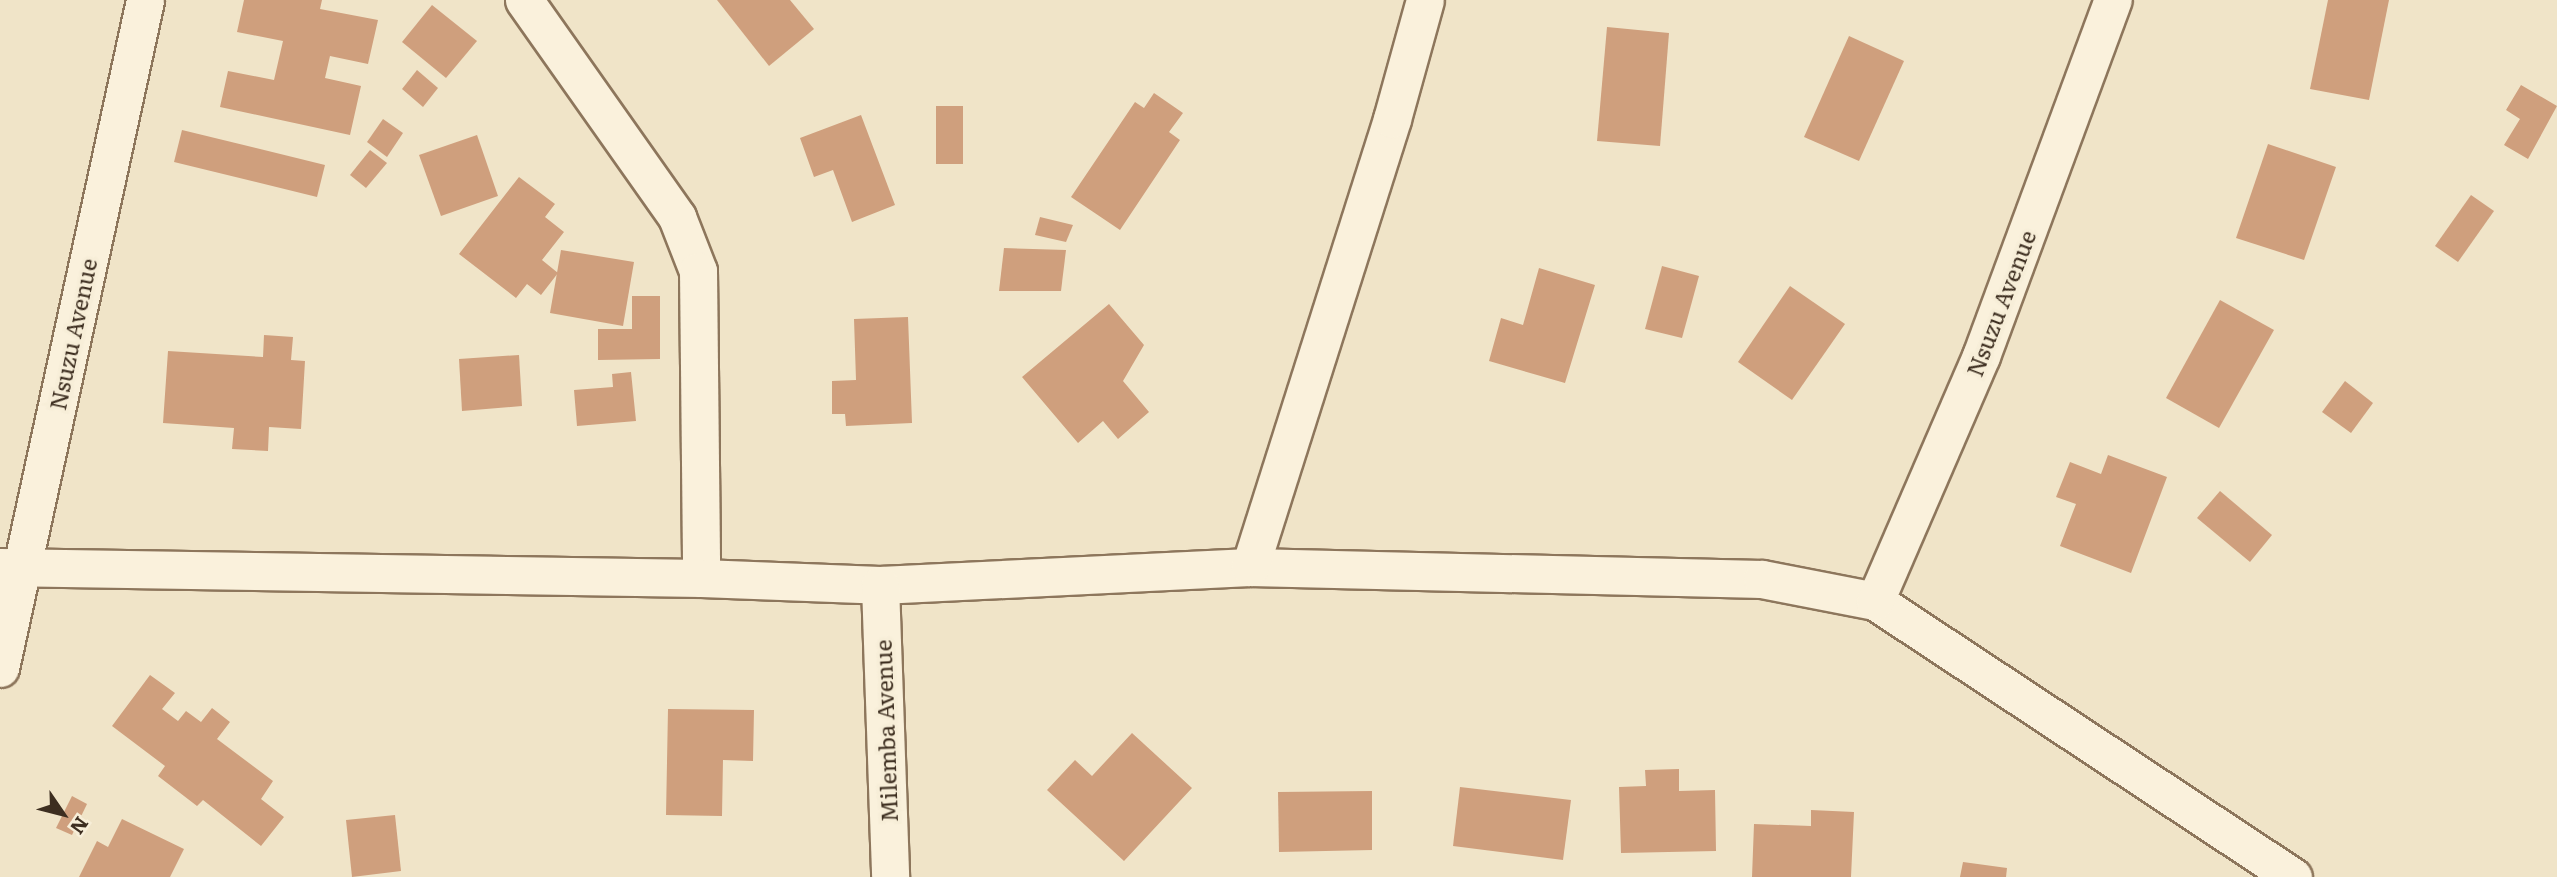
<!DOCTYPE html>
<style>
body{margin:0}
#map{position:relative;width:2557px;height:877px;overflow:hidden;background:#f0e4c8;font-family:Literata,serif}
div>[style]{position:absolute}
[style*='--x']{left:calc(var(--x)*1px);top:calc(var(--y)*1px);width:calc(var(--w)*1px);rotate:calc(var(--a)*1deg)}
.building>*{inset:0;background:#cf9f7d}
.roads{filter:drop-shadow(2px 0 #8d765c) drop-shadow(-2px 0 #8d765c) drop-shadow(0 2px #8d765c) drop-shadow(0 -2px #8d765c)}
.minor>*{height:37px;margin:-18.5px;padding:0 18.5px;transform-origin:18.5px;border-radius:18.5px;background:#faf1dc}
span{translate:-50% -50%;white-space:nowrap;text-align:center;line-height:1.15;-webkit-text-stroke:7px #f7eed8;paint-order:stroke}
.street-label{font-size:23px;color:#3d2e20}
.north{position:absolute;left:28px;top:779px;width:70px;height:70px;-webkit-text-stroke:5px #f7eed8;paint-order:stroke;rotate:125deg;font-size:19px;font-weight:700;line-height:28px;text-align:center;color:#3d2e20}
.north::after{content:'';display:block;margin:auto;width:24px;height:32px;background:#3d2e20;clip-path:polygon(50% 0,100% 100%,50% 72%,0 100%)}
</style>
<div id="map">
<div class="building">
<i style="clip-path:polygon(244px 0,322px 0,320px 9px,378px 20px,368px 64px,330px 56px,325px 78px,361px 86px,350px 135px,220px 107px,228px 71px,274px 80px,283px 41px,237px 32px)"></i>
<i style="clip-path:polygon(717px 0,790px 0,814px 29px,769px 66px)"></i>
<i style="clip-path:polygon(2328px 0,2389px 0,2369px 100px,2310px 89px)"></i>
<i style="clip-path:polygon(432px 5px,477px 41px,446px 78px,402px 42px)"></i>
<i style="clip-path:polygon(1607px 27px,1669px 33px,1660px 146px,1597px 141px)"></i>
<i style="clip-path:polygon(1849px 36px,1904px 61px,1859px 161px,1804px 137px)"></i>
<i style="clip-path:polygon(417px 70px,438px 88px,423px 107px,402px 89px)"></i>
<i style="clip-path:polygon(2521px 85px,2557px 106px,2528px 159px,2504px 145px,2520px 119px,2506px 110px)"></i>
<i style="clip-path:polygon(1154px 93px,1183px 113px,1169px 132px,1180px 140px,1120px 230px,1071px 197px,1135px 102px,1144px 108px)"></i>
<i style="clip-path:polygon(936px 106px,963px 106px,963px 164px,936px 164px)"></i>
<i style="clip-path:polygon(861px 115px,895px 205px,852px 222px,833px 170px,814px 177px,800px 138px)"></i>
<i style="clip-path:polygon(383px 119px,403px 133px,387px 157px,367px 142px)"></i>
<i style="clip-path:polygon(182px 130px,325px 165px,317px 197px,174px 162px)"></i>
<i style="clip-path:polygon(477px 135px,498px 196px,441px 216px,419px 155px)"></i>
<i style="clip-path:polygon(2268px 144px,2336px 167px,2304px 260px,2236px 238px)"></i>
<i style="clip-path:polygon(370px 150px,387px 163px,366px 188px,350px 175px)"></i>
<i style="clip-path:polygon(519px 177px,555px 204px,545px 217px,564px 232px,542px 260px,558px 273px,541px 295px,527px 284px,516px 298px,459px 254px)"></i>
<i style="clip-path:polygon(2471px 195px,2494px 211px,2458px 262px,2435px 246px)"></i>
<i style="clip-path:polygon(1040px 217px,1073px 225px,1066px 242px,1035px 235px)"></i>
<i style="clip-path:polygon(1004px 248px,1066px 250px,1061px 291px,999px 291px)"></i>
<i style="clip-path:polygon(561px 250px,634px 262px,623px 326px,550px 313px)"></i>
<i style="clip-path:polygon(1662px 266px,1699px 276px,1682px 338px,1645px 329px)"></i>
<i style="clip-path:polygon(1539px 268px,1595px 285px,1565px 383px,1489px 361px,1501px 318px,1523px 325px)"></i>
<i style="clip-path:polygon(1790px 286px,1845px 324px,1792px 400px,1738px 362px)"></i>
<i style="clip-path:polygon(632px 296px,660px 296px,660px 359px,598px 360px,598px 329px,632px 329px)"></i>
<i style="clip-path:polygon(2220px 300px,2274px 330px,2219px 428px,2166px 398px)"></i>
<i style="clip-path:polygon(1109px 304px,1144px 345px,1123px 381px,1149px 412px,1118px 439px,1103px 421px,1078px 443px,1022px 377px)"></i>
<i style="clip-path:polygon(908px 317px,912px 423px,846px 426px,845px 414px,832px 414px,832px 381px,856px 380px,854px 319px)"></i>
<i style="clip-path:polygon(264px 335px,293px 337px,291px 360px,305px 361px,301px 429px,269px 427px,268px 451px,232px 449px,234px 428px,163px 423px,168px 351px,263px 357px)"></i>
<i style="clip-path:polygon(519px 355px,522px 406px,462px 411px,459px 359px)"></i>
<i style="clip-path:polygon(631px 372px,636px 421px,577px 426px,574px 390px,613px 387px,612px 374px)"></i>
<i style="clip-path:polygon(2345px 381px,2373px 403px,2351px 433px,2322px 412px)"></i>
<i style="clip-path:polygon(2108px 455px,2167px 477px,2131px 573px,2060px 546px,2076px 504px,2056px 497px,2070px 462px,2101px 474px)"></i>
<i style="clip-path:polygon(2220px 491px,2272px 535px,2250px 562px,2197px 518px)"></i>
<i style="clip-path:polygon(150px 675px,175px 693px,162px 709px,178px 721px,186px 711px,201px 722px,212px 708px,230px 722px,217px 739px,273px 781px,261px 799px,284px 817px,261px 846px,203px 800px,197px 806px,158px 776px,165px 766px,112px 726px)"></i>
<i style="clip-path:polygon(668px 709px,754px 710px,753px 761px,723px 760px,722px 816px,666px 815px)"></i>
<i style="clip-path:polygon(1132px 733px,1192px 788px,1124px 861px,1047px 790px,1075px 760px,1092px 776px)"></i>
<i style="clip-path:polygon(1679px 769px,1679px 791px,1715px 790px,1716px 851px,1621px 853px,1619px 787px,1646px 786px,1645px 770px)"></i>
<i style="clip-path:polygon(1460px 787px,1571px 800px,1563px 860px,1453px 846px)"></i>
<i style="clip-path:polygon(1372px 791px,1372px 850px,1279px 852px,1278px 792px)"></i>
<i style="clip-path:polygon(72px 796px,87px 804px,72px 835px,56px 828px)"></i>
<i style="clip-path:polygon(1811px 810px,1854px 812px,1851px 877px,1752px 877px,1754px 824px,1811px 826px)"></i>
<i style="clip-path:polygon(395px 815px,401px 871px,352px 877px,346px 820px)"></i>
<i style="clip-path:polygon(122px 819px,184px 849px,170px 877px,79px 877px,97px 841px,108px 847px)"></i>
<i style="clip-path:polygon(1963px 862px,2007px 868px,2006px 877px,1960px 877px)"></i>
</div>
<div class="roads">
<div class="minor">
<i style="--x:524;--y:0;--w:266;--a:54.8"></i>
<i style="--x:677;--y:217;--w:58;--a:68.7"></i>
<i style="--x:698;--y:271;--w:307;--a:89.4"></i>
<i style="--x:0;--y:567;--w:701;--a:0.9"></i>
<i style="--x:701;--y:578;--w:179;--a:2.2"></i>
<i style="--x:880;--y:585;--w:370;--a:-2.8"></i>
<i style="--x:1250;--y:567;--w:512;--a:1.34"></i>
<i style="--x:1762;--y:579;--w:115;--a:11"></i>
<i style="--x:1875;--y:601;--w:501;--a:33.44"></i>
<i style="--x:1250;--y:567;--w:470;--a:-72.4"></i>
<i style="--x:1392;--y:119;--w:123;--a:-74.5"></i>
<i style="--x:880;--y:585;--w:292;--a:88"></i>
<i style="--x:1875;--y:601;--w:267;--a:-66.6"></i>
<i style="--x:1981;--y:356;--w:380;--a:-69.7"></i>
<i style="--x:0;--y:668;--w:684;--a:-77.75"></i>
</div>
</div>
<div class="street-label">
<span style="left:2000px;top:303px;rotate:-69deg">Nsuzu Avenue</span>
<span style="left:72px;top:334px;rotate:-78deg">Nsuzu Avenue</span>
<span style="left:885px;top:731px;rotate:-92deg">Milemba Avenue</span>
</div>
<div class="north">N</div>
</div>
